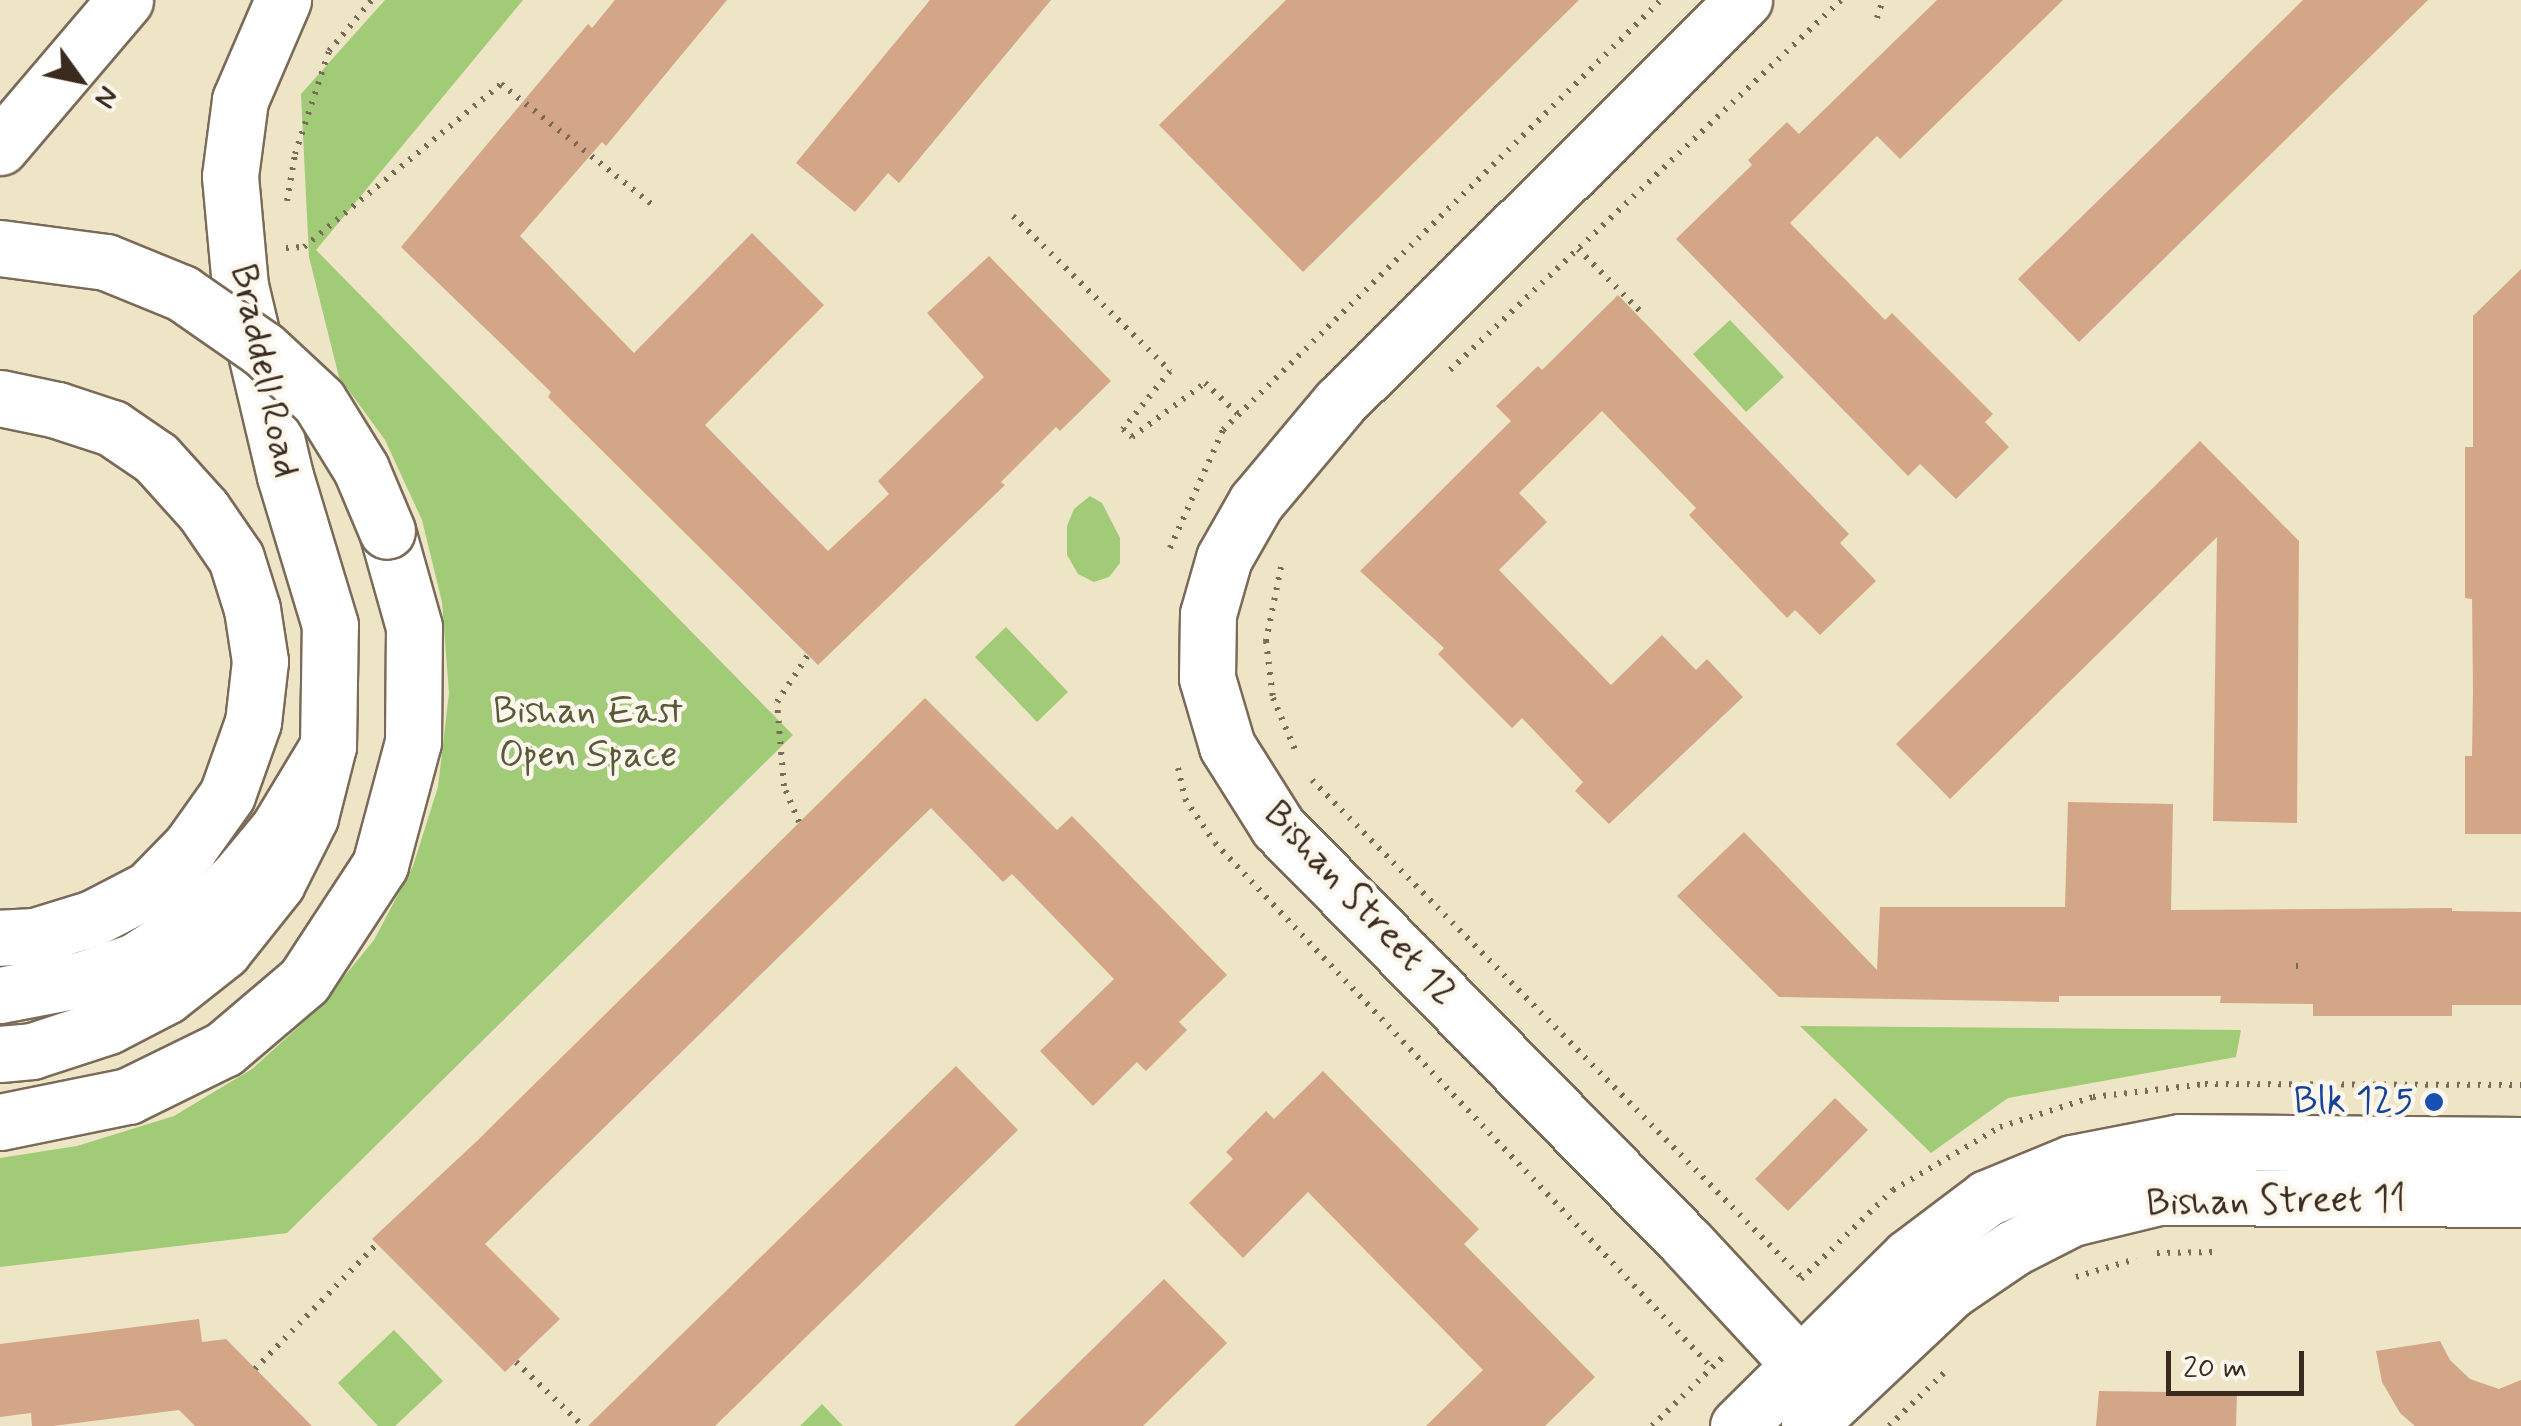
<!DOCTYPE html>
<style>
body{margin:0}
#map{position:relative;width:2521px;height:1426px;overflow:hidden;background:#eee4c6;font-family:Mynerve,sans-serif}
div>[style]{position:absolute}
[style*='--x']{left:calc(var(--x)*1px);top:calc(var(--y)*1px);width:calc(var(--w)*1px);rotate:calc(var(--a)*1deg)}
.green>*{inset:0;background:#a1cb77}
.building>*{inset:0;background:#d4a688}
.path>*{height:6px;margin-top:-3px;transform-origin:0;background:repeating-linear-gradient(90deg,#7a6b59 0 2.5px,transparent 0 10.5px)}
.roads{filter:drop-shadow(2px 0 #7a6b59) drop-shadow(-2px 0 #7a6b59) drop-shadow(0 2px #7a6b59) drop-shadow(0 -2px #7a6b59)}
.tertiary>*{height:55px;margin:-27.5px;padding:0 27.5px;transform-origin:27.5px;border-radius:27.5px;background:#fff}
.primary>*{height:55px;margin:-27.5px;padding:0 27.5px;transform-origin:27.5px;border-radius:27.5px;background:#fff}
.trunk>*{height:55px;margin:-27.5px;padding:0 27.5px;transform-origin:27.5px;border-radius:27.5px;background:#fff}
.bridges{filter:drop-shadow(2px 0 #7a6b59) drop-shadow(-2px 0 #7a6b59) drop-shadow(0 2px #7a6b59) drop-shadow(0 -2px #7a6b59)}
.trunk-bridge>*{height:55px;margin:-27.5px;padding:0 27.5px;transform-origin:27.5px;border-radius:27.5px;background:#fff}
.dots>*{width:28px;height:28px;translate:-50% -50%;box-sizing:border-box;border:5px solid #fbf7ec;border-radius:50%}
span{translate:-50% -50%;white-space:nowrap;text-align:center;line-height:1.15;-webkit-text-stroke:9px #fbf7ec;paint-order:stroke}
.street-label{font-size:38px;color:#3b2a1e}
.park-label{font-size:38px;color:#5a5a39}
.transit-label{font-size:38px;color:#164399}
.right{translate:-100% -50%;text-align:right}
.north{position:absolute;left:30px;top:30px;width:100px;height:100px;-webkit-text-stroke:8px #fbf7ec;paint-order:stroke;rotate:123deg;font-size:28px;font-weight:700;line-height:40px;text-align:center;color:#3b2a1e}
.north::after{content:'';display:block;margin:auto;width:35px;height:45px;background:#3b2a1e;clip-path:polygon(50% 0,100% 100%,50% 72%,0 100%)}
.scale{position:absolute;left:2166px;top:1351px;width:138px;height:45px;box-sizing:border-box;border:5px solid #3b2a1e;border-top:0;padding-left:12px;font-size:30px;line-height:35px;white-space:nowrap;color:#3b2a1e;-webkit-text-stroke:8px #fbf7ec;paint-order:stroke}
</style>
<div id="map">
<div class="green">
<i style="clip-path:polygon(385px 0,523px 0,316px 250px,793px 735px,287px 1233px,0 1267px,0 1158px,77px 1146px,174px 1116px,252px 1069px,316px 1011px,374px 940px,413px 866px,438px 787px,449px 693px,442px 602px,422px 520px,385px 440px,339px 377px,309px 257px,301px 94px)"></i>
<i style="clip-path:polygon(1730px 320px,1784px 377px,1746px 412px,1693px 354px)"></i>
<i style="clip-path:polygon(1090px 496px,1102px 503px,1120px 538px,1120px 563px,1109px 577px,1094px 582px,1078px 574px,1067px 555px,1067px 526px,1074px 509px)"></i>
<i style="clip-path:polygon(1006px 627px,1068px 692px,1037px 722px,975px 657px)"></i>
<i style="clip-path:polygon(1800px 1026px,2241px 1030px,2236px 1057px,2008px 1098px,1931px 1153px)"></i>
<i style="clip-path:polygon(394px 1330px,443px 1381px,395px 1426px,378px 1426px,338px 1383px)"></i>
<i style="clip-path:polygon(822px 1404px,843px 1426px,800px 1426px)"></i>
</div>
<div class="building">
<i style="clip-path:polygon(615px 0,727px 0,606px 146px,602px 142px,520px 236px,634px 353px,752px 233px,824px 305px,705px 425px,828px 551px,889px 494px,878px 481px,984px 377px,927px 313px,989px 256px,1111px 381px,1060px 431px,1056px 427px,1001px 482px,1005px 485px,818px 665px,548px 397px,551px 392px,401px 247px,588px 24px,592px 28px)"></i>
<i style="clip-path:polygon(930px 0,1051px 0,899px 183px,888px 173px,855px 212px,796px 163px)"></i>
<i style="clip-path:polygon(1286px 0,1579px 0,1303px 272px,1159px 125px)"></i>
<i style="clip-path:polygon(1937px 0,2063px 0,1900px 159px,1877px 136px,1790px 223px,1885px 320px,1892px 313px,1993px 414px,1985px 422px,2009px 447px,1956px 499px,1920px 464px,1908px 476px,1676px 239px,1752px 165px,1748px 160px,1787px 122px,1799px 134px)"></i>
<i style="clip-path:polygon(2303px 0,2428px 0,2079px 342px,2018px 279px)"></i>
<i style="clip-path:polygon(2521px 269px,2521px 834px,2465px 834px,2465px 756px,2472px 756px,2473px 691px,2472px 599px,2465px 598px,2465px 447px,2473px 447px,2473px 316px)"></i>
<i style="clip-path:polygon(1618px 295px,1849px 534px,1840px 543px,1876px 581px,1820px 635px,1795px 610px,1787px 618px,1689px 515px,1696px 508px,1602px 411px,1519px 493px,1547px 522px,1499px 570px,1611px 685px,1662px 635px,1696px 670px,1707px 659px,1743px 697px,1609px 824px,1575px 791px,1583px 782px,1522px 718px,1512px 728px,1438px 654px,1444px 648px,1360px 571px,1511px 421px,1496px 406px,1538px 366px,1542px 370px)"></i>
<i style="clip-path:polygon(2200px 441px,2299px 541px,2297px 823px,2213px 821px,2217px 537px,1950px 799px,1896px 744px)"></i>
<i style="clip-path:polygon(925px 698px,1057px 830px,1072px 816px,1227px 975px,1179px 1022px,1187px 1030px,1146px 1071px,1137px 1062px,1093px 1106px,1040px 1051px,1114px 979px,1012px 874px,1003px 882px,931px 808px,485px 1244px,560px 1319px,505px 1372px,372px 1239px,478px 1140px)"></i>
<i style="clip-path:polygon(2068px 802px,2173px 804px,2171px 910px,2452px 908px,2452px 911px,2521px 912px,2521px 1005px,2452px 1005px,2452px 1016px,2313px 1016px,2313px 1004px,2220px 1003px,2221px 996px,2059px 996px,2059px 1002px,1779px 997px,1677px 896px,1744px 832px,1877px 970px,1880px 907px,2065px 907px)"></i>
<i style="clip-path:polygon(956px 1066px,1018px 1130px,715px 1426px,588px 1426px)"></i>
<i style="clip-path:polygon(1323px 1071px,1479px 1229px,1464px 1244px,1595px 1377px,1545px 1426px,1426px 1426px,1483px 1370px,1308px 1192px,1243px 1258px,1189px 1203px,1233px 1159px,1226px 1152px,1266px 1111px,1274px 1119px)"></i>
<i style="clip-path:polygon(1835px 1098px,1868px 1130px,1788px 1211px,1755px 1179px)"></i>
<i style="clip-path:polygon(1164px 1279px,1227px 1343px,1143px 1426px,1014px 1426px)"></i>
<i style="clip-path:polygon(199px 1319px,202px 1342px,226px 1339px,312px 1426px,195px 1426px,179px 1410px,53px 1426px,32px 1426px,31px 1413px,0 1417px,0 1344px)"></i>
<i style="clip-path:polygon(2440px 1341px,2450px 1360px,2470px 1379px,2499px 1389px,2521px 1380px,2521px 1426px,2415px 1426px,2400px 1413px,2382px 1382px,2376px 1351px)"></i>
<i style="clip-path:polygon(2099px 1391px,2237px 1393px,2236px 1426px,2096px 1426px)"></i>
</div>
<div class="path">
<i style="--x:1877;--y:18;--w:19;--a:-72"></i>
<i style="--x:287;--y:201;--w:48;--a:-80.3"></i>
<i style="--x:295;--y:154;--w:108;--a:-71.7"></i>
<i style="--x:329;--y:51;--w:67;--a:-49.9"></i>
<i style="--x:1013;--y:216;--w:221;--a:44.6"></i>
<i style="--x:1170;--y:371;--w:75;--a:129"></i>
<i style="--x:1123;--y:429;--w:12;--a:42"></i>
<i style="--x:1132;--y:437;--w:91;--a:-36.5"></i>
<i style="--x:1205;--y:383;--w:45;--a:43.2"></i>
<i style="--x:286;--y:248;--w:18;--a:-3"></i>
<i style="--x:304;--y:247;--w:256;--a:-39.6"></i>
<i style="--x:501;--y:84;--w:196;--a:38.6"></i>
<i style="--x:1578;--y:249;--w:89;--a:45"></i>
<i style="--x:1450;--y:370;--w:538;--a:-43.42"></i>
<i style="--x:1170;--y:548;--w:129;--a:-65.8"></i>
<i style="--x:1223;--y:430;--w:614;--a:-44.47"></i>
<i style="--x:1281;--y:567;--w:76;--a:101.5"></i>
<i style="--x:1266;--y:641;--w:57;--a:83"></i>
<i style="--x:1273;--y:698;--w:59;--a:66.9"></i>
<i style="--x:1178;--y:768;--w:32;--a:77"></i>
<i style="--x:1185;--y:799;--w:53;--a:55.7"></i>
<i style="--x:1215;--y:843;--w:723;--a:46.57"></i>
<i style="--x:1312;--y:780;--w:699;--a:45.46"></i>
<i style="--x:799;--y:822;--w:39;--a:-113"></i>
<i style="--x:784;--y:786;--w:84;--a:-94.8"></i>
<i style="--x:777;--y:702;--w:56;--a:-56.6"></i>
<i style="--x:2296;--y:966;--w:6;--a:0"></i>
<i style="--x:2157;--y:1253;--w:58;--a:-1"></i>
<i style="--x:2076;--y:1277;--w:63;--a:-16.7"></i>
<i style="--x:1801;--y:1279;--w:128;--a:-44.1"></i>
<i style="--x:1893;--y:1190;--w:124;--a:-30.5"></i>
<i style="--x:2000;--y:1127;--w:98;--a:-17.9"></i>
<i style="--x:2093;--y:1097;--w:113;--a:-6.6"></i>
<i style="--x:2205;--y:1084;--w:316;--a:0.2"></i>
<i style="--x:516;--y:1362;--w:93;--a:43.7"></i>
<i style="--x:255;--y:1369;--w:175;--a:-45.7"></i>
<i style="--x:1652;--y:1426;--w:102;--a:-44.2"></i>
<i style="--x:1889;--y:1426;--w:79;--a:-44"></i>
</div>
<div class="roads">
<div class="tertiary">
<i style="--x:1744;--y:0;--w:570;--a:135.14"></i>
<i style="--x:1340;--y:402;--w:131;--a:130"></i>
<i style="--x:1256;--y:502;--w:64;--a:119.7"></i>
<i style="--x:1224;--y:558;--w:58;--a:105.9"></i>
<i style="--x:1208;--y:614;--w:64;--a:90.9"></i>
<i style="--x:1207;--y:678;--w:71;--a:73.6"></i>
<i style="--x:1227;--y:746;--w:96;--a:57.8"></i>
<i style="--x:1278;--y:827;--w:581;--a:45.49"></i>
<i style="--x:1685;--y:1241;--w:217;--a:47.1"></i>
<i style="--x:1809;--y:1424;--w:194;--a:-43.3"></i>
<i style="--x:1950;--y:1291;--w:76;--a:-34.3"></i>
<i style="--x:2013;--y:1248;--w:66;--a:-27"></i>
<i style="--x:2072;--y:1218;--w:89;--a:-13.7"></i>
<i style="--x:2158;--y:1197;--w:363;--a:0.3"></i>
<i style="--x:1738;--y:1426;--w:240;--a:-44.7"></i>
<i style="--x:1909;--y:1257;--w:98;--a:-37.1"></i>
<i style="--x:1987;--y:1198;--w:92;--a:-22.4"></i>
<i style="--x:2072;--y:1163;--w:110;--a:-11"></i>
<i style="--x:2180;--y:1142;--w:341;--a:0.5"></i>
</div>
<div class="primary">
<i style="--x:0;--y:995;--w:85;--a:-10.9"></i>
<i style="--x:83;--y:979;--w:55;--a:-19.1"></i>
<i style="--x:135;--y:961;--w:59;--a:-33.1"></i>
<i style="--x:184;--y:929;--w:75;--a:-43.9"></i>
<i style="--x:238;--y:877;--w:62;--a:-50.2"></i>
<i style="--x:278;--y:829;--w:97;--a:-58.9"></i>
<i style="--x:328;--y:746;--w:121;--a:-89.1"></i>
<i style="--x:330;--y:625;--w:156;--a:-106.8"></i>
<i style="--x:285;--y:476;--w:195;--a:-103.3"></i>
<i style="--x:240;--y:286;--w:110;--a:-95.2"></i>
<i style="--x:230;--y:176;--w:77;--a:-82.5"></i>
<i style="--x:240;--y:100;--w:109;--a:-66.7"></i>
</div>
<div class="trunk">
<i style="--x:0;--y:147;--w:193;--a:-49.6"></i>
<i style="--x:0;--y:398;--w:58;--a:11.9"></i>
<i style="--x:57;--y:410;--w:58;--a:18.1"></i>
<i style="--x:112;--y:428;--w:53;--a:34.3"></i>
<i style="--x:156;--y:458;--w:70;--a:47.9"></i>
<i style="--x:203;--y:510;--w:58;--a:55.5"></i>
<i style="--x:236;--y:558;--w:53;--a:72.6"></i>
<i style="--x:252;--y:609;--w:53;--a:81.3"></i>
<i style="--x:260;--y:661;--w:61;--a:96.5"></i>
<i style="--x:253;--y:722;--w:77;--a:109.6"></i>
<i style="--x:227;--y:795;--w:64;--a:125.4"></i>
<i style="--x:190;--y:847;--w:59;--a:134.3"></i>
<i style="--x:149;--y:889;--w:63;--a:152.6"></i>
<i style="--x:93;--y:918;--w:61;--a:162.8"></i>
<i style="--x:35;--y:936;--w:35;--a:177"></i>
<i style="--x:0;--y:1054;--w:32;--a:-5"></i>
<i style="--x:32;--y:1051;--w:80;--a:-18.2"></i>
<i style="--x:108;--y:1026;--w:65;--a:-27.3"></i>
<i style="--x:166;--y:996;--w:73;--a:-38.3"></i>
<i style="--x:223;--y:951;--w:87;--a:-51.5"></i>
<i style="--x:277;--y:883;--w:74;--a:-63.4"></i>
<i style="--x:310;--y:817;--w:73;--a:-75.8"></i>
<i style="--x:0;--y:1122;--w:131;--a:-11.5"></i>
<i style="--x:128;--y:1096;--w:107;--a:-26.1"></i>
<i style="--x:224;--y:1049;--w:105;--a:-40.4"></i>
<i style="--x:304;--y:981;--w:139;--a:-56.8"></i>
<i style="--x:380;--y:865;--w:127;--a:-75"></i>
<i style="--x:413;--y:742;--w:115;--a:-89.5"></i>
<i style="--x:414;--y:627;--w:100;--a:-105.7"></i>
</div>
</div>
<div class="bridges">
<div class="trunk-bridge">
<i style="--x:0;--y:248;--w:107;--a:7.5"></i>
<i style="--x:106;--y:262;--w:82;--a:22.2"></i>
<i style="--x:182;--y:293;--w:98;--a:34.7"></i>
<i style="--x:263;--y:349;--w:76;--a:42.9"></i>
<i style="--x:319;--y:401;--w:80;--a:58.3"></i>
<i style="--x:361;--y:469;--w:67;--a:67.2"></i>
</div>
</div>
<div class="dots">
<i style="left:2434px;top:1102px;background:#1a4fb4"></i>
</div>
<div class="street-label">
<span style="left:264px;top:371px;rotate:78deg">Braddell Road</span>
<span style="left:1360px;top:904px;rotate:47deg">Bishan Street 12</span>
<span style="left:2276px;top:1202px;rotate:-1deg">Bishan Street 11</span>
</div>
<div class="park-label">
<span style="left:588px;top:734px">Bishan East<br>Open Space</span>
</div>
<div class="transit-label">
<span class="right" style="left:2414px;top:1102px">Blk 125</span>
</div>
<div class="north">N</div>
<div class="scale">20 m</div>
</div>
